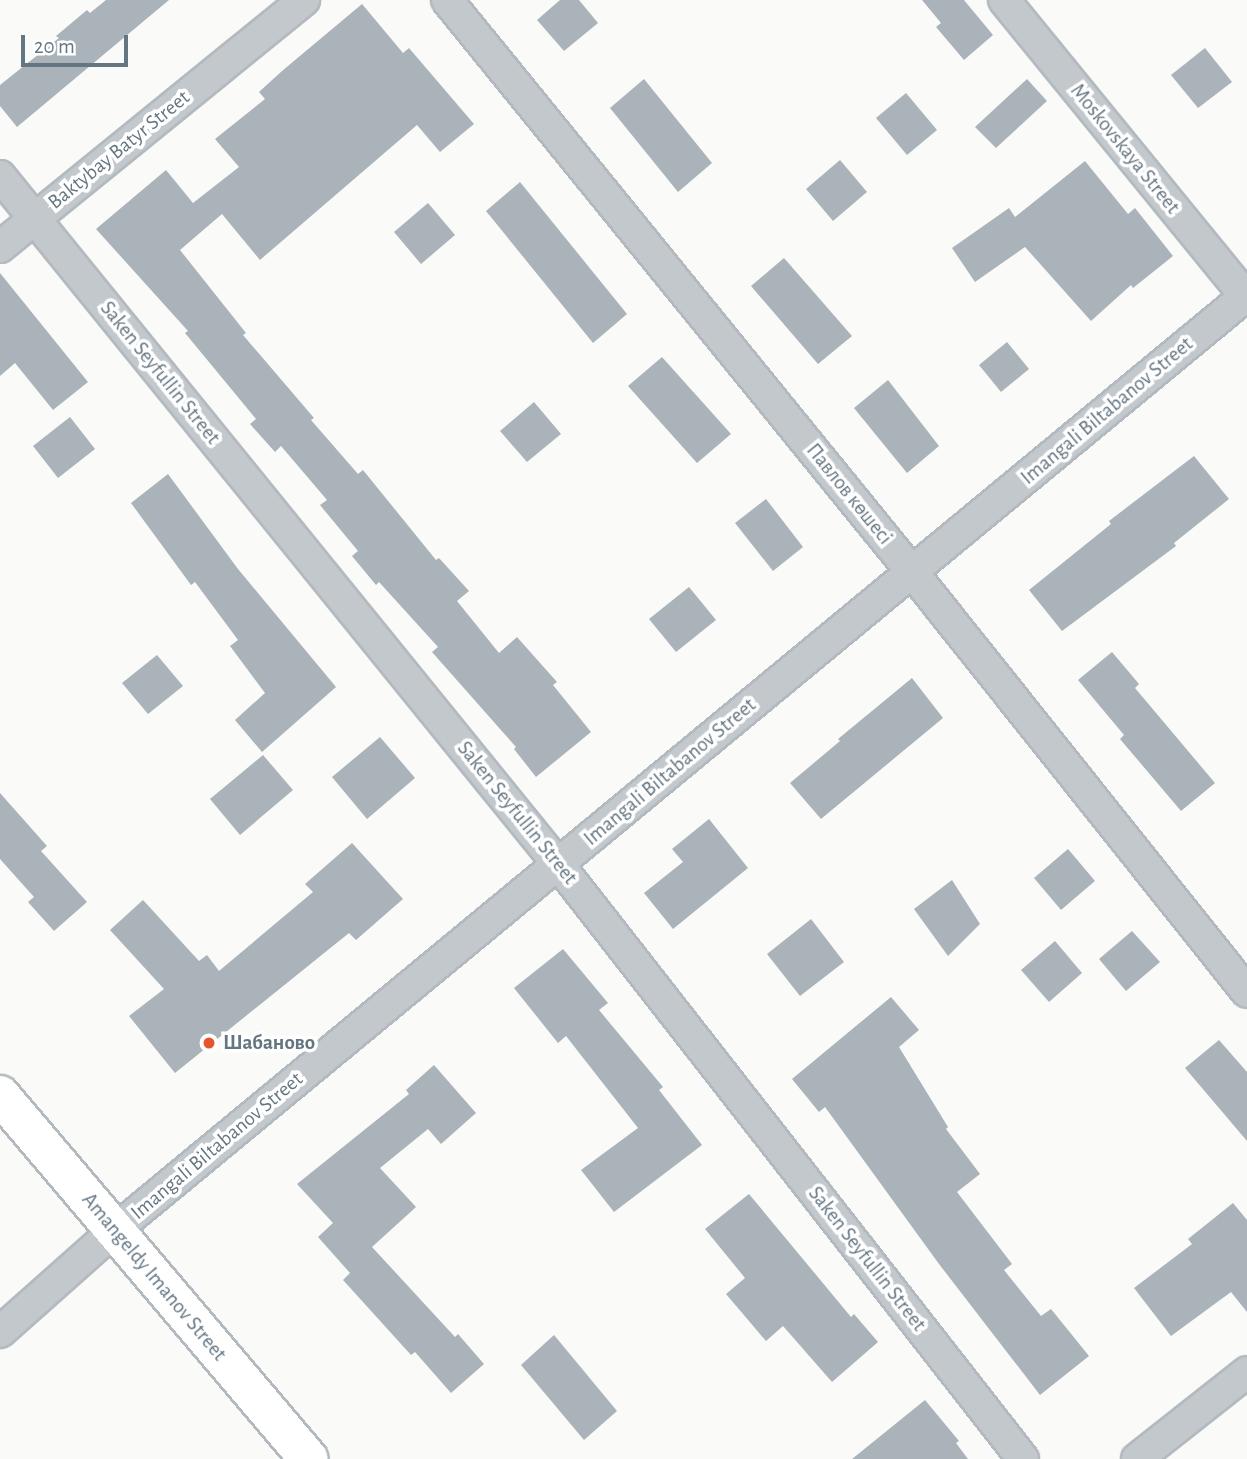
<!DOCTYPE html>
<meta charset="utf-8">
<style>
body{margin:0}
#map{position:relative;width:1247px;height:1459px;overflow:hidden;background:#fafaf8;font-family:"Alegreya Sans",sans-serif}
div>[style]{position:absolute}
[style*='--x']{left:calc(var(--x)*1px);top:calc(var(--y)*1px);width:calc(var(--w)*1px);rotate:calc(var(--a)*1deg)}
.building>*{inset:0;background:#aab3b9}
.roads{filter:drop-shadow(2px 0 #b3babf) drop-shadow(-2px 0 #b3babf) drop-shadow(0 2px #b3babf) drop-shadow(0 -2px #b3babf)}
.minor>*{height:30px;margin:-15px;padding:0 15px;transform-origin:15px;border-radius:15px;background:#c3c8cc}
.secondary>*{height:38px;margin:-19px;padding:0 19px;transform-origin:19px;border-radius:19px;background:#fff}
.dots>*{width:19px;height:19px;translate:-50% -50%;box-sizing:border-box;border:4px solid #fff;border-radius:50%}
span{translate:-50% -50%;white-space:nowrap;text-align:center;line-height:1.15;-webkit-text-stroke:7px #fff;paint-order:stroke}
.street-label{font-size:21px;color:#657683}
.poi-label{font-size:21px;color:#657683;font-weight:700}
.left{translate:0 -50%;text-align:left}
.scale{position:absolute;left:21px;top:35px;width:107px;height:32px;box-sizing:border-box;border:4px solid #657683;border-top:0;padding-left:9px;font-size:21px;line-height:24px;white-space:nowrap;color:#657683;-webkit-text-stroke:5px #fff;paint-order:stroke}
</style>
<div id="map">
<div class="building">
<i style="clip-path:polygon(106px 0,169px 0,17px 127px,0 106px,0 85px,59px 38px,56px 36px,87px 10px,90px 13px)"></i>
<i style="clip-path:polygon(560px 0,579px 0,598px 23px,564px 51px,537px 20px)"></i>
<i style="clip-path:polygon(922px 0,964px 0,993px 35px,964px 60px,936px 27px,941px 23px)"></i>
<i style="clip-path:polygon(362px 4px,403px 53px,409px 48px,474px 124px,440px 152px,417px 125px,260px 260px,222px 214px,180px 250px,246px 333px,243px 335px,314px 418px,311px 420px,358px 474px,363px 470px,436px 560px,439px 558px,469px 591px,457px 601px,499px 653px,517px 637px,557px 682px,553px 685px,591px 732px,536px 777px,514px 749px,516px 747px,432px 652px,438px 647px,379px 582px,376px 585px,352px 556px,358px 551px,320px 505px,327px 500px,281px 446px,275px 452px,250px 424px,256px 419px,185px 333px,188px 331px,96px 229px,166px 170px,193px 203px,239px 167px,215px 139px,265px 99px,259px 92px,282px 71px)"></i>
<i style="clip-path:polygon(1205px 48px,1232px 82px,1198px 108px,1171px 75px)"></i>
<i style="clip-path:polygon(644px 79px,712px 163px,678px 192px,610px 108px)"></i>
<i style="clip-path:polygon(1027px 79px,1047px 101px,996px 148px,975px 127px)"></i>
<i style="clip-path:polygon(906px 93px,937px 130px,907px 155px,876px 118px)"></i>
<i style="clip-path:polygon(840px 160px,867px 192px,833px 221px,806px 189px)"></i>
<i style="clip-path:polygon(1085px 161px,1128px 214px,1135px 208px,1173px 256px,1133px 288px,1131px 285px,1091px 321px,1025px 247px,975px 282px,952px 248px,1009px 208px,1015px 217px)"></i>
<i style="clip-path:polygon(520px 182px,627px 314px,593px 343px,486px 211px)"></i>
<i style="clip-path:polygon(428px 203px,455px 235px,421px 264px,394px 232px)"></i>
<i style="clip-path:polygon(784px 258px,852px 336px,818px 364px,751px 286px)"></i>
<i style="clip-path:polygon(0 273px,88px 382px,53px 410px,15px 363px,0 376px)"></i>
<i style="clip-path:polygon(1007px 342px,1029px 369px,1001px 392px,979px 365px)"></i>
<i style="clip-path:polygon(662px 357px,731px 434px,697px 463px,628px 386px)"></i>
<i style="clip-path:polygon(888px 380px,939px 446px,907px 473px,854px 408px)"></i>
<i style="clip-path:polygon(534px 402px,561px 434px,527px 462px,500px 431px)"></i>
<i style="clip-path:polygon(70px 417px,95px 449px,58px 478px,33px 446px)"></i>
<i style="clip-path:polygon(1194px 456px,1229px 499px,1174px 543px,1176px 546px,1062px 631px,1029px 590px,1111px 524px,1109px 521px)"></i>
<i style="clip-path:polygon(168px 474px,238px 569px,336px 687px,262px 752px,235px 720px,265px 693px,230px 646px,238px 640px,195px 582px,191px 585px,131px 503px)"></i>
<i style="clip-path:polygon(766px 499px,803px 547px,773px 571px,735px 523px)"></i>
<i style="clip-path:polygon(689px 587px,716px 620px,676px 652px,649px 619px)"></i>
<i style="clip-path:polygon(1112px 652px,1139px 684px,1135px 688px,1215px 783px,1181px 811px,1120px 739px,1124px 735px,1078px 680px)"></i>
<i style="clip-path:polygon(157px 655px,183px 686px,148px 714px,122px 683px)"></i>
<i style="clip-path:polygon(912px 678px,943px 718px,821px 819px,790px 783px,840px 741px,838px 739px)"></i>
<i style="clip-path:polygon(380px 737px,415px 778px,367px 819px,332px 777px)"></i>
<i style="clip-path:polygon(263px 755px,293px 790px,240px 835px,210px 799px)"></i>
<i style="clip-path:polygon(0 793px,47px 846px,41px 851px,87px 902px,54px 931px,28px 902px,34px 897px,0 859px)"></i>
<i style="clip-path:polygon(709px 819px,748px 868px,673px 929px,644px 893px,683px 862px,672px 849px)"></i>
<i style="clip-path:polygon(352px 843px,403px 899px,356px 940px,349px 933px,175px 1073px,129px 1016px,164px 989px,110px 930px,143px 900px,199px 961px,207px 955px,219px 971px,313px 892px,305px 884px)"></i>
<i style="clip-path:polygon(1068px 849px,1095px 881px,1061px 910px,1034px 878px)"></i>
<i style="clip-path:polygon(952px 880px,980px 924px,948px 956px,914px 909px)"></i>
<i style="clip-path:polygon(811px 919px,844px 962px,800px 996px,767px 954px)"></i>
<i style="clip-path:polygon(1132px 931px,1160px 962px,1126px 991px,1099px 959px)"></i>
<i style="clip-path:polygon(1055px 941px,1082px 973px,1049px 1002px,1021px 970px)"></i>
<i style="clip-path:polygon(563px 949px,608px 1003px,599px 1010px,663px 1087px,659px 1090px,702px 1145px,614px 1212px,581px 1170px,638px 1128px,566px 1036px,558px 1043px,514px 988px)"></i>
<i style="clip-path:polygon(891px 997px,919px 1030px,899px 1047px,948px 1127px,946px 1129px,980px 1174px,957px 1192px,1012px 1264px,1004px 1270px,1041px 1316px,1051px 1309px,1089px 1356px,1040px 1395px,939px 1264px,825px 1107px,819px 1112px,792px 1079px)"></i>
<i style="clip-path:polygon(1219px 1040px,1247px 1072px,1247px 1141px,1185px 1068px)"></i>
<i style="clip-path:polygon(434px 1065px,476px 1113px,441px 1144px,428px 1129px,380px 1168px,416px 1207px,372px 1247px,455px 1337px,458px 1334px,484px 1364px,451px 1393px,415px 1352px,411px 1355px,343px 1280px,350px 1273px,318px 1237px,333px 1223px,297px 1184px,409px 1094px,406px 1090px)"></i>
<i style="clip-path:polygon(749px 1194px,851px 1317px,854px 1314px,878px 1342px,832px 1382px,783px 1326px,766px 1341px,726px 1294px,745px 1278px,705px 1229px)"></i>
<i style="clip-path:polygon(1233px 1203px,1247px 1220px,1247px 1312px,1231px 1292px,1171px 1336px,1134px 1288px,1192px 1244px,1188px 1239px)"></i>
<i style="clip-path:polygon(554px 1335px,617px 1411px,584px 1440px,521px 1365px)"></i>
<i style="clip-path:polygon(925px 1400px,959px 1441px,956px 1443px,968px 1459px,852px 1459px)"></i>
</div>
<div class="roads">
<div class="minor">
<i style="--x:447;--y:0;--w:737;--a:50.89"></i>
<i style="--x:912;--y:572;--w:537;--a:51.42"></i>
<i style="--x:1004;--y:0;--w:385;--a:50.8"></i>
<i style="--x:0;--y:176;--w:886;--a:50.96"></i>
<i style="--x:558;--y:864;--w:755;--a:51.99"></i>
<i style="--x:0;--y:247;--w:392;--a:-39.1"></i>
<i style="--x:0;--y:1332;--w:154;--a:-41.6"></i>
<i style="--x:115;--y:1230;--w:1468;--a:-39.56"></i>
<i style="--x:1137;--y:1459;--w:140;--a:-38.3"></i>
</div>
<div class="secondary">
<i style="--x:0;--y:1095;--w:477;--a:49.7"></i>
</div>
</div>
<div class="dots">
<i style="left:209px;top:1043px;background:#e4572e"></i>
</div>
<div class="street-label">
<span style="left:1125px;top:149px;rotate:51deg">Moskovskaya Street</span>
<span style="left:119px;top:150px;rotate:-39deg">Baktybay Batyr Street</span>
<span style="left:160px;top:373px;rotate:51deg">Saken Seyfullin Street</span>
<span style="left:1107px;top:411px;rotate:-40deg">Imangali Biltabanov Street</span>
<span style="left:849px;top:494px;rotate:51deg">Павлов көшесі</span>
<span style="left:670px;top:772px;rotate:-40deg">Imangali Biltabanov Street</span>
<span style="left:517px;top:813px;rotate:51deg">Saken Seyfullin Street</span>
<span style="left:217px;top:1146px;rotate:-40deg">Imangali Biltabanov Street</span>
<span style="left:867px;top:1259px;rotate:52deg">Saken Seyfullin Street</span>
<span style="left:154px;top:1277px;rotate:50deg">Amangeldy Imanov Street</span>
</div>
<div class="poi-label">
<span class="left" style="left:223px;top:1043px">Шабаново</span>
</div>
<div class="scale">20 m</div>
</div>
